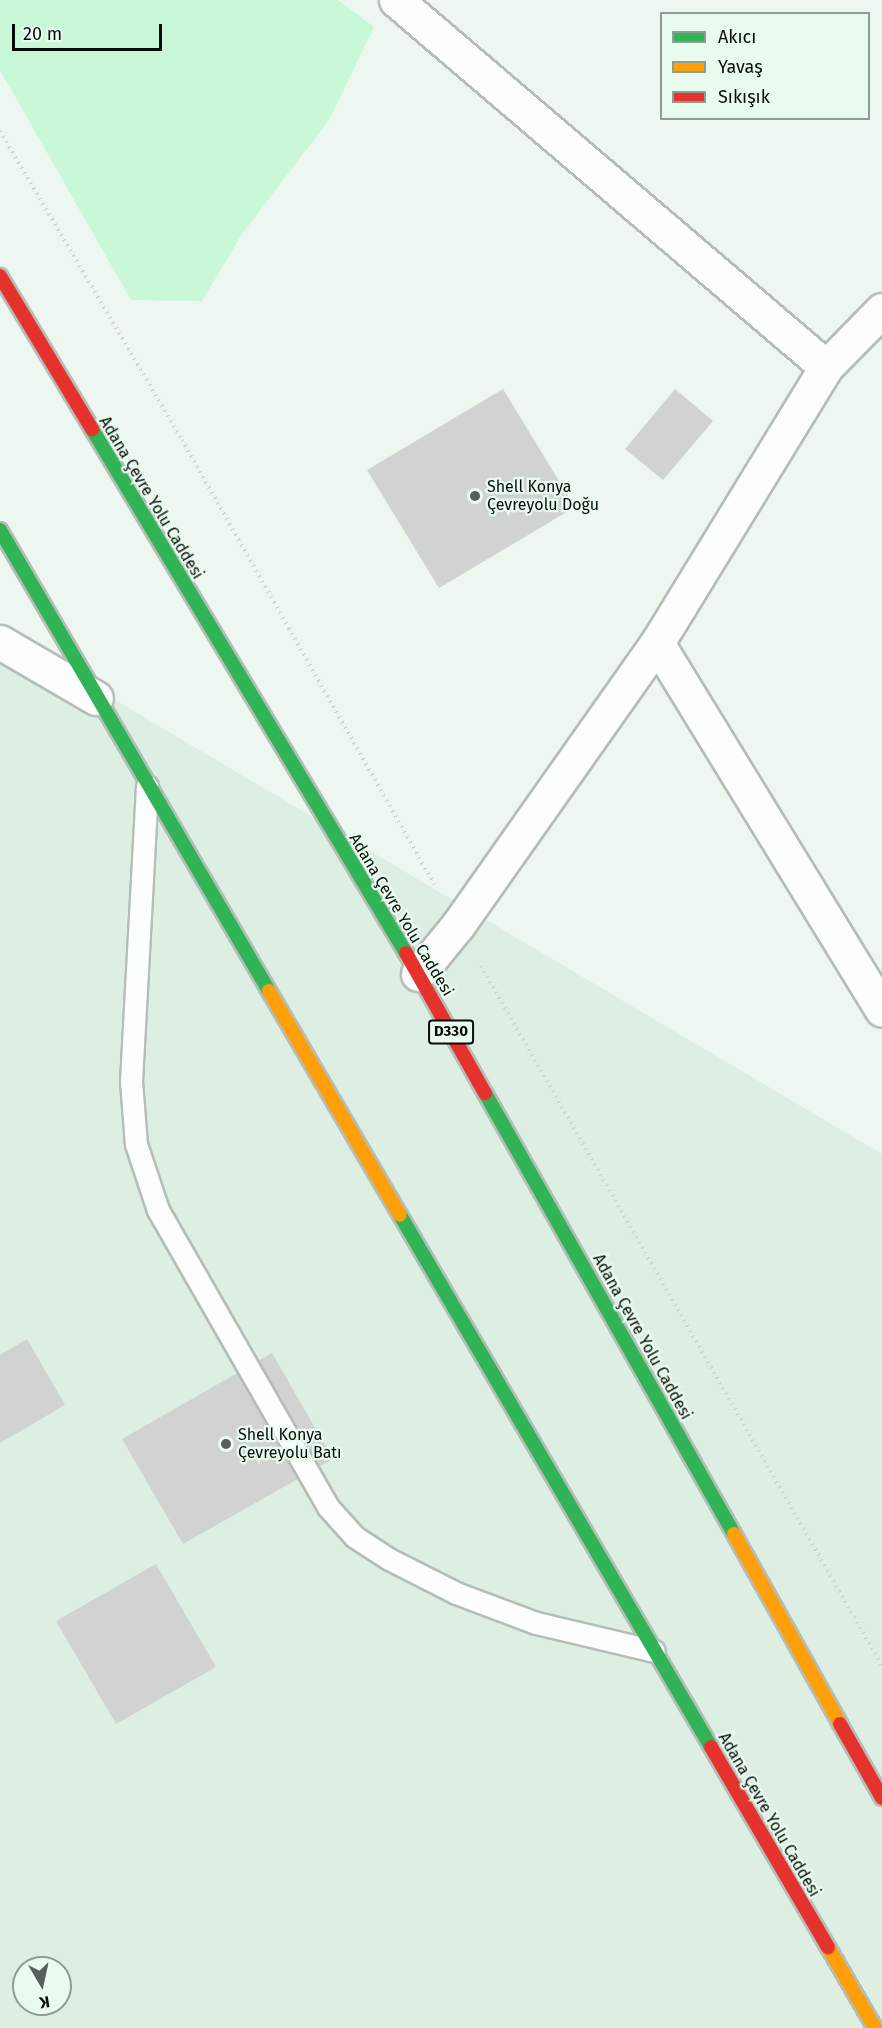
<!DOCTYPE html>
<meta charset="utf-8">
<style>
body{margin:0}
#map{position:relative;width:882px;height:2028px;overflow:hidden;background:#edf7f0;font-family:"Fira Sans",sans-serif}
div>[style]{position:absolute}
[style*='--x']{left:calc(var(--x)*1px);top:calc(var(--y)*1px);width:calc(var(--w)*1px);rotate:calc(var(--a)*1deg)}
.built>*{inset:0;background:#ddefe3}
.green>*{inset:0;background:#c9f8d8}
.building>*{inset:0;background:#d0d3d2}
.path>*{height:4px;margin-top:-2px;transform-origin:0;background:repeating-linear-gradient(90deg,#d1d3d1 0 1.5px,transparent 0 6px)}
.roads{filter:drop-shadow(2px 0 #b5bdb8) drop-shadow(-2px 0 #b5bdb8) drop-shadow(0 2px #b5bdb8) drop-shadow(0 -2px #b5bdb8)}
.lane>*{height:21px;margin:-10.5px;padding:0 10.5px;transform-origin:10.5px;border-radius:10.5px;background:#fcfefd}
.street>*{height:33px;margin:-16.5px;padding:0 16.5px;transform-origin:16.5px;border-radius:16.5px;background:#fcfefd}
.fast>*{height:14px;margin:-7px;padding:0 7px;transform-origin:7px;border-radius:7px;background:#30b455}
.slow>*{height:14px;margin:-7px;padding:0 7px;transform-origin:7px;border-radius:7px;background:#ff9f0a}
.jam>*{height:14px;margin:-7px;padding:0 7px;transform-origin:7px;border-radius:7px;background:#e5322d}
.dots>*{width:16px;height:16px;translate:-50% -50%;box-sizing:border-box;border:3px solid #e9fbee;border-radius:50%}
span{translate:-50% -50%;white-space:nowrap;text-align:center;line-height:1.15;-webkit-text-stroke:4.5px #e9fbee;paint-order:stroke}
.shield-label span{padding:2px 4px;background:#e9fbee;border:2px solid;border-radius:4px;-webkit-text-stroke-width:0}
.shield-label{font-size:15px;color:#080d09;font-weight:700}
.poi-label{font-size:16px;color:#080d09}
.left{translate:0 -50%;text-align:left}
.street-label{font-size:16px;color:#080d09}
.legend{position:absolute;left:660px;top:12px;width:210px;height:108px;box-sizing:border-box;background:#e9fbee;border:2px solid #8f9c92;margin:0;padding:8px 10px;list-style:none;font-size:18px;color:#080d09}
.legend li{display:flex;align-items:center;gap:12px;height:30px}
.legend b{width:30px;border:2px solid #8f9c92}
.north{position:absolute;left:12px;top:1956px;width:60px;height:60px;box-sizing:border-box;background:#e9fbee;border:2px solid #8f9c92;border-radius:50%;rotate:171deg;font-size:16px;font-weight:700;line-height:24px;text-align:center;color:#080d09}
.north::after{content:'';display:block;margin:auto;width:21px;height:27px;background:#585f5a;clip-path:polygon(50% 0,100% 100%,50% 72%,0 100%)}
.scale{position:absolute;left:12px;top:24px;width:150px;height:27px;box-sizing:border-box;border:3px solid #080d09;border-top:0;padding-left:8px;font-size:18px;line-height:21px;white-space:nowrap;color:#080d09;-webkit-text-stroke:4px #e9fbee;paint-order:stroke}
</style>
<div id="map">
<div class="built">
<i style="clip-path:polygon(evenodd,0 632px,882px 1154px,882px 2028px,0 2028px,0 632px,24px 1968px,60px 1968px,60px 2004px,24px 2004px,24px 1968px)"></i>
</div>
<div class="green">
<i style="clip-path:polygon(0 0,338px 0,374px 27px,329px 120px,242px 234px,202px 301px,131px 300px,0 70px)"></i>
</div>
<div class="building">
<i style="clip-path:polygon(503px 389px,575px 507px,439px 588px,367px 470px)"></i>
<i style="clip-path:polygon(675px 389px,713px 421px,663px 480px,625px 449px)"></i>
<i style="clip-path:polygon(27px 1339px,65px 1405px,0 1443px,0 1355px)"></i>
<i style="clip-path:polygon(272px 1353px,333px 1459px,183px 1544px,122px 1439px)"></i>
<i style="clip-path:polygon(156px 1564px,216px 1667px,116px 1724px,56px 1621px)"></i>
</div>
<div class="path">
<i style="--x:0;--y:131;--w:359;--a:59.5"></i>
<i style="--x:182;--y:440;--w:511;--a:60.42"></i>
<i style="--x:481;--y:966;--w:807;--a:60.19"></i>
</div>
<div class="roads">
<div class="lane">
<i style="--x:147;--y:786;--w:295;--a:93.1"></i>
<i style="--x:131;--y:1081;--w:63;--a:85.5"></i>
<i style="--x:136;--y:1144;--w:70;--a:71.6"></i>
<i style="--x:158;--y:1210;--w:342;--a:60.2"></i>
<i style="--x:328;--y:1507;--w:40;--a:48"></i>
<i style="--x:355;--y:1537;--w:40;--a:32.9"></i>
<i style="--x:389;--y:1559;--w:75;--a:26.9"></i>
<i style="--x:456;--y:1593;--w:85;--a:20.6"></i>
<i style="--x:536;--y:1623;--w:121;--a:13.3"></i>
</div>
<div class="street">
<i style="--x:396;--y:0;--w:565;--a:40.48"></i>
<i style="--x:0;--y:642;--w:111;--a:30.3"></i>
<i style="--x:657;--y:643;--w:430;--a:58.5"></i>
<i style="--x:418;--y:974;--w:63;--a:-50.8"></i>
<i style="--x:458;--y:925;--w:345;--a:-54.8"></i>
<i style="--x:657;--y:643;--w:324;--a:-58.5"></i>
<i style="--x:826;--y:367;--w:80;--a:-45.5"></i>
</div>
<div class="fast">
<i style="--x:92;--y:429;--w:611;--a:59.07"></i>
<i style="--x:0;--y:530;--w:534;--a:59.74"></i>
<i style="--x:485;--y:1093;--w:506;--a:60.55"></i>
<i style="--x:400;--y:1215;--w:616;--a:59.69"></i>
</div>
<div class="slow">
<i style="--x:269;--y:991;--w:259;--a:59.7"></i>
<i style="--x:734;--y:1534;--w:218;--a:60.8"></i>
<i style="--x:828;--y:1947;--w:94;--a:59.9"></i>
</div>
<div class="jam">
<i style="--x:0;--y:276;--w:179;--a:59"></i>
<i style="--x:406;--y:953;--w:161;--a:60.6"></i>
<i style="--x:840;--y:1724;--w:85;--a:60.4"></i>
<i style="--x:711;--y:1747;--w:232;--a:59.7"></i>
</div>
</div>
<div class="dots">
<i style="left:475px;top:496px;background:#585f5a"></i>
<i style="left:226px;top:1444px;background:#585f5a"></i>
</div>
<div class="shield-label">
<span style="left:451px;top:1032px">D330</span>
</div>
<div class="poi-label">
<span class="left" style="left:487px;top:496px">Shell Konya<br>Çevreyolu Doğu</span>
<span class="left" style="left:238px;top:1444px">Shell Konya<br>Çevreyolu Batı</span>
</div>
<div class="street-label">
<span style="left:151px;top:498px;rotate:59deg">Adana Çevre Yolu Caddesi</span>
<span style="left:401px;top:915px;rotate:59deg">Adana Çevre Yolu Caddesi</span>
<span style="left:642px;top:1337px;rotate:61deg">Adana Çevre Yolu Caddesi</span>
<span style="left:769px;top:1815px;rotate:60deg">Adana Çevre Yolu Caddesi</span>
</div>
<ul class="legend">
<li><b style="height:8px;background:#30b455"></b>Akıcı</li>
<li><b style="height:8px;background:#ff9f0a"></b>Yavaş</li>
<li><b style="height:8px;background:#e5322d"></b>Sıkışık</li>
</ul>
<div class="north">K</div>
<div class="scale">20 m</div>
</div>
